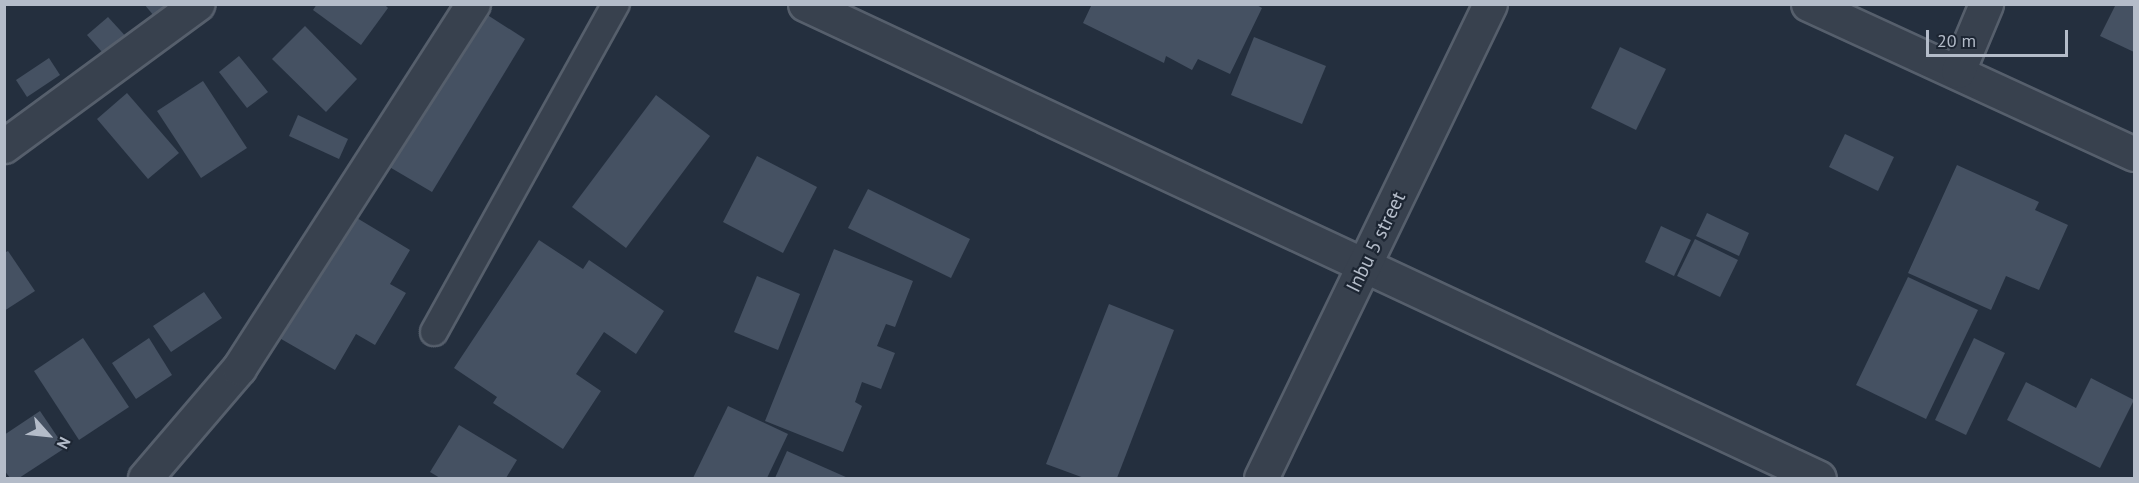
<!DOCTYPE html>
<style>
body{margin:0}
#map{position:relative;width:2139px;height:483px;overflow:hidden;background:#242f3e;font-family:"PT Sans",sans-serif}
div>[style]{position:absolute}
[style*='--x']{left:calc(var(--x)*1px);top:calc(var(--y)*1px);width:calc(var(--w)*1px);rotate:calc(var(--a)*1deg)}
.building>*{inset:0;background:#455162}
.roads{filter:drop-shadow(2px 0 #565f6c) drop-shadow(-2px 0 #565f6c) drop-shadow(0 2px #565f6c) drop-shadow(0 -2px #565f6c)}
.service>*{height:26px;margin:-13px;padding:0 13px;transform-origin:13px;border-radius:13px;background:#38414e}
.minor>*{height:33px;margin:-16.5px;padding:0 16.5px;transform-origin:16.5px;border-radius:16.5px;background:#38414e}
span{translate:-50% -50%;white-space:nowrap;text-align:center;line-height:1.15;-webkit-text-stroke:4.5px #1d2633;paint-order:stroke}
.street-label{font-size:20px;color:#b4bcc9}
.frame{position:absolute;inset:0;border:6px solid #b4bcc9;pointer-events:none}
.north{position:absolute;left:18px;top:405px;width:60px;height:60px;-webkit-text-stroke:4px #1d2633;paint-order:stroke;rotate:117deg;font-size:16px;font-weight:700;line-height:24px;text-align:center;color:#b4bcc9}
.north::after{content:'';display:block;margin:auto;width:21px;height:27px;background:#b4bcc9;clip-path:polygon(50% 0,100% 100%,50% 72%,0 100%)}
.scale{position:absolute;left:1926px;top:30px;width:142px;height:27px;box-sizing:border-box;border:3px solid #b4bcc9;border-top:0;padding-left:8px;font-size:18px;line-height:21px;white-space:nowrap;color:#b4bcc9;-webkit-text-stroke:4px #1d2633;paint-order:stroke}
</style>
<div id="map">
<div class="building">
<i style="clip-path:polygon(144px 4px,167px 4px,154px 16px)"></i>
<i style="clip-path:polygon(317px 4px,384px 4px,388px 8px,361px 45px,313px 10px)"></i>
<i style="clip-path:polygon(1092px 4px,1255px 4px,1262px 8px,1230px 74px,1198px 59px,1192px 70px,1166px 56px,1164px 63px,1083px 23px)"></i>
<i style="clip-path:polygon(2116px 4px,2134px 4px,2134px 52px,2100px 36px)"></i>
<i style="clip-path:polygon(475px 7px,525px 39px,432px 192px,381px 162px)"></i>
<i style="clip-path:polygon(108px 17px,130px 41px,109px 60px,87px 35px)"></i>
<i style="clip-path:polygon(305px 26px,357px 79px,326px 112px,272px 59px)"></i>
<i style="clip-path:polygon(1254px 37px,1326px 66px,1302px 124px,1231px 95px)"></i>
<i style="clip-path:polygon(1620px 47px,1666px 69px,1636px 130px,1591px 108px)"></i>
<i style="clip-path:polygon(239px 56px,268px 92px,247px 108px,219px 72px)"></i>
<i style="clip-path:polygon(49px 58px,60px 75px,27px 97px,16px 80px)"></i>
<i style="clip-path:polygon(203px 81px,247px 148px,201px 178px,157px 111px)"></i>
<i style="clip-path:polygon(127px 93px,179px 153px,148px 179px,97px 119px)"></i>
<i style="clip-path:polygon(656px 95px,710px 136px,626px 248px,572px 207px)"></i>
<i style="clip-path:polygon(298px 115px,348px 139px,339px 159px,289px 136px)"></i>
<i style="clip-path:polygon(1845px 134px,1894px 157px,1878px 191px,1829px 167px)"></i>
<i style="clip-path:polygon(757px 156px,817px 187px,783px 253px,723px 222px)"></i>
<i style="clip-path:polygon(1957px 165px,2039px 202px,2035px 210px,2068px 225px,2039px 290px,2006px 276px,1991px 310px,1908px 273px)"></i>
<i style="clip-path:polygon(868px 189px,970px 239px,951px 278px,848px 228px)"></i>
<i style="clip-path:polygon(342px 209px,410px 250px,390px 284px,406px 293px,375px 345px,356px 334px,335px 370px,269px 332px)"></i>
<i style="clip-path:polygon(1707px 213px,1749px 233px,1739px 256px,1696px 236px)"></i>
<i style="clip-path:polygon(1661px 226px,1691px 240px,1674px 276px,1645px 262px)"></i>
<i style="clip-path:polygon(1695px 239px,1738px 260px,1720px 297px,1677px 276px)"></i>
<i style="clip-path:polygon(539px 240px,583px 269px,589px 260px,664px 311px,636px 354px,604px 332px,576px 374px,601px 391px,563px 449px,493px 403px,497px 397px,454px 368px)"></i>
<i style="clip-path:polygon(834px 249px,913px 281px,895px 327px,886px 324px,877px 346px,895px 353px,881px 389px,862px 382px,855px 402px,862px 406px,843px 452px,765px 421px)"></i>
<i style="clip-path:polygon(8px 251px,35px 291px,4px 311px,4px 253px)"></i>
<i style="clip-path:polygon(757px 276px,800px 294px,778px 350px,734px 332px)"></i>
<i style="clip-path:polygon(1908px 277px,1978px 310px,1926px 419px,1856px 385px)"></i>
<i style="clip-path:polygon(204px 292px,222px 318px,171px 352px,153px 326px)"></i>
<i style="clip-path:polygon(1109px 304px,1174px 330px,1117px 478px,1084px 478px,1046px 464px)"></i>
<i style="clip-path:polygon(83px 338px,129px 407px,79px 440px,34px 371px)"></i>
<i style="clip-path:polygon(149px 338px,172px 375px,136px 399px,112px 363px)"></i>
<i style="clip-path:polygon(1974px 338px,2005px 353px,1966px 435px,1935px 420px)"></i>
<i style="clip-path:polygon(2091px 378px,2134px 400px,2100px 468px,2007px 420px,2026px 382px,2076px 408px)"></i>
<i style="clip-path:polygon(728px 406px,788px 434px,767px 478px,693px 478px)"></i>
<i style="clip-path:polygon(40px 411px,65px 448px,19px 478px,10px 478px,4px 470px,4px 435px)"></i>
<i style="clip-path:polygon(459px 425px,517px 460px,506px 478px,440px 478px,430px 472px)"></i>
<i style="clip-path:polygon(787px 451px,848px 478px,775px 478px)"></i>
</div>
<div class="roads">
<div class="service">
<i style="--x:434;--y:332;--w:375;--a:-61"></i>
</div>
<div class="minor">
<i style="--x:805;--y:4;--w:1119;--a:25.05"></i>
<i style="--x:1808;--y:4;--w:359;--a:24.7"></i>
<i style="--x:1958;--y:71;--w:73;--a:-67.3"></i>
<i style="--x:4;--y:146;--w:240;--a:-36.3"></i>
<i style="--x:145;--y:478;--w:145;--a:-49.5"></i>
<i style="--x:239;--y:368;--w:433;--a:-57.3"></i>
<i style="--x:1261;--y:478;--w:526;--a:-64.21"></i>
</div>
</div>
<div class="street-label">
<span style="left:1376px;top:242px;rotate:-64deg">Inbu 5 street</span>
</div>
<div class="frame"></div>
<div class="north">N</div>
<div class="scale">20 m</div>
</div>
